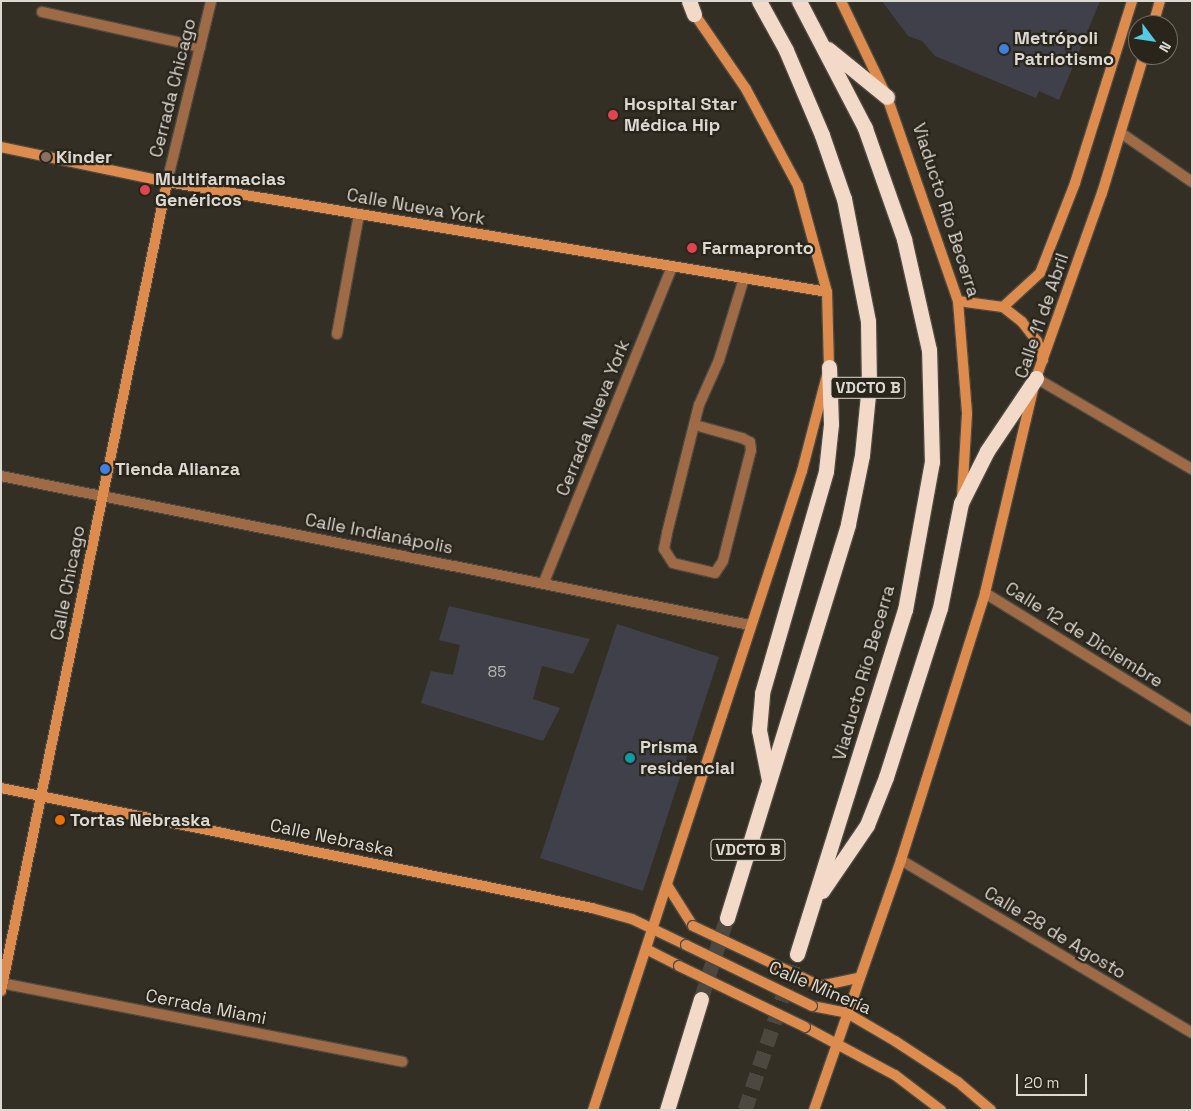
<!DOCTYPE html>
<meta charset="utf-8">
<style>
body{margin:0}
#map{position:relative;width:1193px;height:1111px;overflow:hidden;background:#332f25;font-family:"Space Grotesk",sans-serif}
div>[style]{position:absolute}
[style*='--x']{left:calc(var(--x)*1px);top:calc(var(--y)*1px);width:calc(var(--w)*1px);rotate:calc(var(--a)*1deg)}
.building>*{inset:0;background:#40404b}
.highway-tunnel>*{height:15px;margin-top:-7.5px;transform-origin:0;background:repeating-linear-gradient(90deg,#4c483f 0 15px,transparent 0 23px)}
.roads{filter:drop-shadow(1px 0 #4e4a41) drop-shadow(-1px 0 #4e4a41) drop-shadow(0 1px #4e4a41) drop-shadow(0 -1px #4e4a41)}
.lane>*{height:10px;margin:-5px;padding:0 5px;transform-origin:5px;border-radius:5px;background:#9f6b46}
.street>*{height:10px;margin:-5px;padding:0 5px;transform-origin:5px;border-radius:5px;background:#9f6b46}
.secondary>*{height:10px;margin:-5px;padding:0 5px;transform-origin:5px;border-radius:5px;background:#de8b4e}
.highway>*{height:15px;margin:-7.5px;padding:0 7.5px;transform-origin:7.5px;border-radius:7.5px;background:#f3d9c7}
.bridges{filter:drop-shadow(1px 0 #4e4a41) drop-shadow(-1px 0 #4e4a41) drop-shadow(0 1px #4e4a41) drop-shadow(0 -1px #4e4a41)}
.secondary-bridge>*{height:10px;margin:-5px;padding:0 5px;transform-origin:5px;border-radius:5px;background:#de8b4e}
.dots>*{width:14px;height:14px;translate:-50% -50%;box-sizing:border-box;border:2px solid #29251b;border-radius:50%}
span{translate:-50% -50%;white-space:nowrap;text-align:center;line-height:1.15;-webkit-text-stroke:4.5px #29251b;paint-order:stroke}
.number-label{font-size:15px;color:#b5b3b1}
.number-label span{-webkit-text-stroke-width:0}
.shield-label span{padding:1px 4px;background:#29251b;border:1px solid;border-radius:4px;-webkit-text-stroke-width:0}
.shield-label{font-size:16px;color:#dcd9d3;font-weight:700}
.poi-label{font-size:18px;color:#dcd9d3;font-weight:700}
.left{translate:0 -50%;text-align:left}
.street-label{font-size:18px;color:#dcd9d3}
.frame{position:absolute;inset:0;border:2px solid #dcd9d3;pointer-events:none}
.north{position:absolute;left:1128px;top:15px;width:50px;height:50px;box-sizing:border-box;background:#29251b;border:1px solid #716d65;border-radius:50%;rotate:121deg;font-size:14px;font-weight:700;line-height:20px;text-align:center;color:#dcd9d3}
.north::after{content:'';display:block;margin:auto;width:18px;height:22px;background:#57c9e3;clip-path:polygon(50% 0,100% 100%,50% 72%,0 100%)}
.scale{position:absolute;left:1016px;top:1074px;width:71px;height:22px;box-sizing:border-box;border:2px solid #dcd9d3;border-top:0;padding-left:6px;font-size:15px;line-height:18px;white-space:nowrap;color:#dcd9d3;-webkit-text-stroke:4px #29251b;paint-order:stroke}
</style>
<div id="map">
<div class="building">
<i style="clip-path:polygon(882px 1px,1100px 1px,1059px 100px,1039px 91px,1036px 98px,935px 56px,922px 41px,908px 36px)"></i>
<i style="clip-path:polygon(449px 606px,590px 639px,573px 674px,542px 666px,533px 699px,560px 708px,543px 741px,421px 703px,431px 671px,453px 675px,460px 645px,439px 640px)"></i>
<i style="clip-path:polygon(617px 624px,719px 657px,643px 891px,540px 858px)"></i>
</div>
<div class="highway-tunnel">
<i style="--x:701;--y:999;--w:85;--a:-72.2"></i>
<i style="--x:745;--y:1110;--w:164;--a:-71.6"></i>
</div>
<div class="roads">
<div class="lane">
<i style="--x:337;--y:334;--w:122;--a:-79.6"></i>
<i style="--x:695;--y:425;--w:49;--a:15.5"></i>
<i style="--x:742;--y:438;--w:9;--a:27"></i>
<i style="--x:750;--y:442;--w:8;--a:83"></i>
<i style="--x:751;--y:450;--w:114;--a:104.2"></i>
<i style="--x:723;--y:561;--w:14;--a:124"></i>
<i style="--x:715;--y:573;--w:43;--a:-166.6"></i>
<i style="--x:673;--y:563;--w:17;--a:-123"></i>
<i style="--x:664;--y:549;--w:16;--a:-79"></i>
<i style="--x:667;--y:533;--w:132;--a:-76"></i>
<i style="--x:699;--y:405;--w:49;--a:-66"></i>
<i style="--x:719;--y:360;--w:86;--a:-73"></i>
</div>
<div class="street">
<i style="--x:42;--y:12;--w:162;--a:12.5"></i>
<i style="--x:1121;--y:133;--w:86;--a:34.6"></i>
<i style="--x:167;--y:182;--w:186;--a:-76.3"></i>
<i style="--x:1036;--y:378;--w:181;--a:30.3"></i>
<i style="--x:1;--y:476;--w:764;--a:11.25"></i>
<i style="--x:544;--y:582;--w:340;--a:-67.9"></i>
<i style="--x:985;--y:593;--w:243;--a:31.7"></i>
<i style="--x:901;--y:860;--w:339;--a:30.7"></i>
<i style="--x:1;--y:983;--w:409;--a:11.1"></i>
</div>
<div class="secondary">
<i style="--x:841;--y:1;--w:106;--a:64.4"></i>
<i style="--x:887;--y:97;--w:216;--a:70.8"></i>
<i style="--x:958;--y:301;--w:113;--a:85.4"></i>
<i style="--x:967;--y:414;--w:83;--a:93.4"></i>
<i style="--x:1153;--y:25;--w:25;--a:-74"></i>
<i style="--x:1;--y:147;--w:170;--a:11.9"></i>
<i style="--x:167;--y:182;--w:669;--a:9.46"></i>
<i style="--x:958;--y:301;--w:45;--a:7.6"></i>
<i style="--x:1003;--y:307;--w:50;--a:-42.6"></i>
<i style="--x:1040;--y:273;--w:97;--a:-68.7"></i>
<i style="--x:1075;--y:183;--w:191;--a:-72.6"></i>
<i style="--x:1003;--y:307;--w:24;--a:38"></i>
<i style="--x:1022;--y:322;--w:24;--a:52"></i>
<i style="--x:1037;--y:341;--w:20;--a:72"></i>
<i style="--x:1;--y:788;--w:603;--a:11.48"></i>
<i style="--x:592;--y:908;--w:41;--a:15.4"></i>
<i style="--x:632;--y:919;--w:60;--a:25.7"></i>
<i style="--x:667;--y:885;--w:49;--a:57.6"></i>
<i style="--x:646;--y:949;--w:37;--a:27"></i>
<i style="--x:820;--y:986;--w:40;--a:-12"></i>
<i style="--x:1;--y:991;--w:826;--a:-78.4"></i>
<i style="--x:812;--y:1006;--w:36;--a:11"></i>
<i style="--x:847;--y:1013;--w:56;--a:30.3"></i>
<i style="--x:895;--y:1041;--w:75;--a:33.1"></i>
<i style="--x:958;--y:1082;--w:43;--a:40.3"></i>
<i style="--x:805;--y:1027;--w:102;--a:28.1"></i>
<i style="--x:895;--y:1075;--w:58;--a:37.3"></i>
<i style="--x:593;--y:1110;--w:672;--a:-71.89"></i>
<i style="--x:802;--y:471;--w:107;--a:-75.4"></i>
<i style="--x:829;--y:367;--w:75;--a:-91.5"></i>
<i style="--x:827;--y:292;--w:110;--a:-105.3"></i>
<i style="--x:798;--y:186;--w:110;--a:-118.2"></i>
<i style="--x:746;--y:89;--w:97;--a:-124.5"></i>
<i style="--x:814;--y:1110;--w:265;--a:-70.8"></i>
<i style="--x:901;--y:860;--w:280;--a:-72.5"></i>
<i style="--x:985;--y:593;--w:221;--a:-76.7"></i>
<i style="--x:1036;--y:378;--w:196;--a:-70.4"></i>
<i style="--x:1102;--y:193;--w:144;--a:-73.1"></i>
</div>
<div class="highway">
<i style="--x:689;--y:1;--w:14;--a:69"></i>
<i style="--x:828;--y:49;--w:76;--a:39.1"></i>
<i style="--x:769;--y:780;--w:51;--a:-101.3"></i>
<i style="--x:759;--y:730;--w:37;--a:-85"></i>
<i style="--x:762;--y:693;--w:231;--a:-73.9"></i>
<i style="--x:826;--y:471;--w:47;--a:-83.9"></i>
<i style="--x:831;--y:424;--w:57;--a:-92"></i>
<i style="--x:822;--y:891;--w:80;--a:-55.7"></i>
<i style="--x:867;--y:825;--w:52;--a:-68.4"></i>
<i style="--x:886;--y:777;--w:177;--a:-72.3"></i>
<i style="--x:940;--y:608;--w:107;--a:-78.7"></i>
<i style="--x:961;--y:503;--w:58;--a:-63.4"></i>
<i style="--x:987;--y:451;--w:88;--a:-56.1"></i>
<i style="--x:727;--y:918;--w:412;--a:-72.9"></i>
<i style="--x:848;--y:524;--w:70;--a:-78.5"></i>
<i style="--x:862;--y:455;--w:70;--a:-84.3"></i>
<i style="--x:869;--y:385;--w:64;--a:-90.9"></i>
<i style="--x:868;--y:321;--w:124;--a:-101.1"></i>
<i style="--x:844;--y:199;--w:68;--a:-109"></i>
<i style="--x:822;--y:135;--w:92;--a:-113"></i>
<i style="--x:786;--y:50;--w:56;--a:-118.9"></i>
<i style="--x:797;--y:954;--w:361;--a:-72.6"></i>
<i style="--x:905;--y:610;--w:150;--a:-79.7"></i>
<i style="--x:932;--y:462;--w:112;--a:-91.5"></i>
<i style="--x:929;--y:350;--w:114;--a:-102.7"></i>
<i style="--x:904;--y:239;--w:118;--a:-109.4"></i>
<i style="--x:865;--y:128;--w:143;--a:-117.5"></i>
<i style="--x:667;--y:1110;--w:116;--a:-73"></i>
</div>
</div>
<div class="bridges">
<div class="secondary-bridge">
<i style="--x:693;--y:926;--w:140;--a:25.3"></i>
<i style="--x:686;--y:945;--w:140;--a:25.8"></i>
<i style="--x:679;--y:966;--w:140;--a:25.8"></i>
</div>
</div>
<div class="dots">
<i style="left:1004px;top:49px;background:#3f7fe0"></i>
<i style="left:613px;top:115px;background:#e0444e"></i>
<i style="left:46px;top:157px;background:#8d6e63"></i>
<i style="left:145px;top:190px;background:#e0444e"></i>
<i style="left:692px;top:248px;background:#e0444e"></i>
<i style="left:105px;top:469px;background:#3f7fe0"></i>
<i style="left:630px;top:758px;background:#0f9aa8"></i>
<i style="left:60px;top:820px;background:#e8710a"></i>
</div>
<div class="number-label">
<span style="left:497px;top:672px">85</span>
</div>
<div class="shield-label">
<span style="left:868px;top:388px">VDCTO B</span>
<span style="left:748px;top:850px">VDCTO B</span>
</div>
<div class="poi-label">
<span class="left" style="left:1014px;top:49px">Metrópoli<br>Patriotismo</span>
<span class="left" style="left:624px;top:115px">Hospital Star<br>Médica Hip</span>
<span class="left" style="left:56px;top:157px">Kinder</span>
<span class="left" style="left:155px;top:190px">Multifarmacias<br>Genéricos</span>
<span class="left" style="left:702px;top:248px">Farmapronto</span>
<span class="left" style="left:115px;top:469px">Tienda Alianza</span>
<span class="left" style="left:640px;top:758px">Prisma<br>residencial</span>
<span class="left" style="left:70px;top:820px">Tortas Nebraska</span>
</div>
<div class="street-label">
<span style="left:173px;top:88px;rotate:-76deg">Cerrada Chicago</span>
<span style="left:416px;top:207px;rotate:10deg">Calle Nueva York</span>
<span style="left:946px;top:210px;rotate:72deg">Viaducto Río Becerra</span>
<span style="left:1042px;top:316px;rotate:-71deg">Calle 11 de Abril</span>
<span style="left:593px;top:418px;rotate:-68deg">Cerrada Nueva York</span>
<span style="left:379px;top:534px;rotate:11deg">Calle Indianápolis</span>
<span style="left:68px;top:583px;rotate:-79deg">Calle Chicago</span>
<span style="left:1084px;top:635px;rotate:32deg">Calle 12 de Diciembre</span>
<span style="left:864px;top:673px;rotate:-74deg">Viaducto Río Becerra</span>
<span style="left:332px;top:838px;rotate:12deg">Calle Nebraska</span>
<span style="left:1055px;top:933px;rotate:31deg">Calle 28 de Agosto</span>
<span style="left:820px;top:988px;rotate:23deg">Calle Minería</span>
<span style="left:206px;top:1007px;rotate:11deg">Cerrada Miami</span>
</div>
<div class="frame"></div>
<div class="north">N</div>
<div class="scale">20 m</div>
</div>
